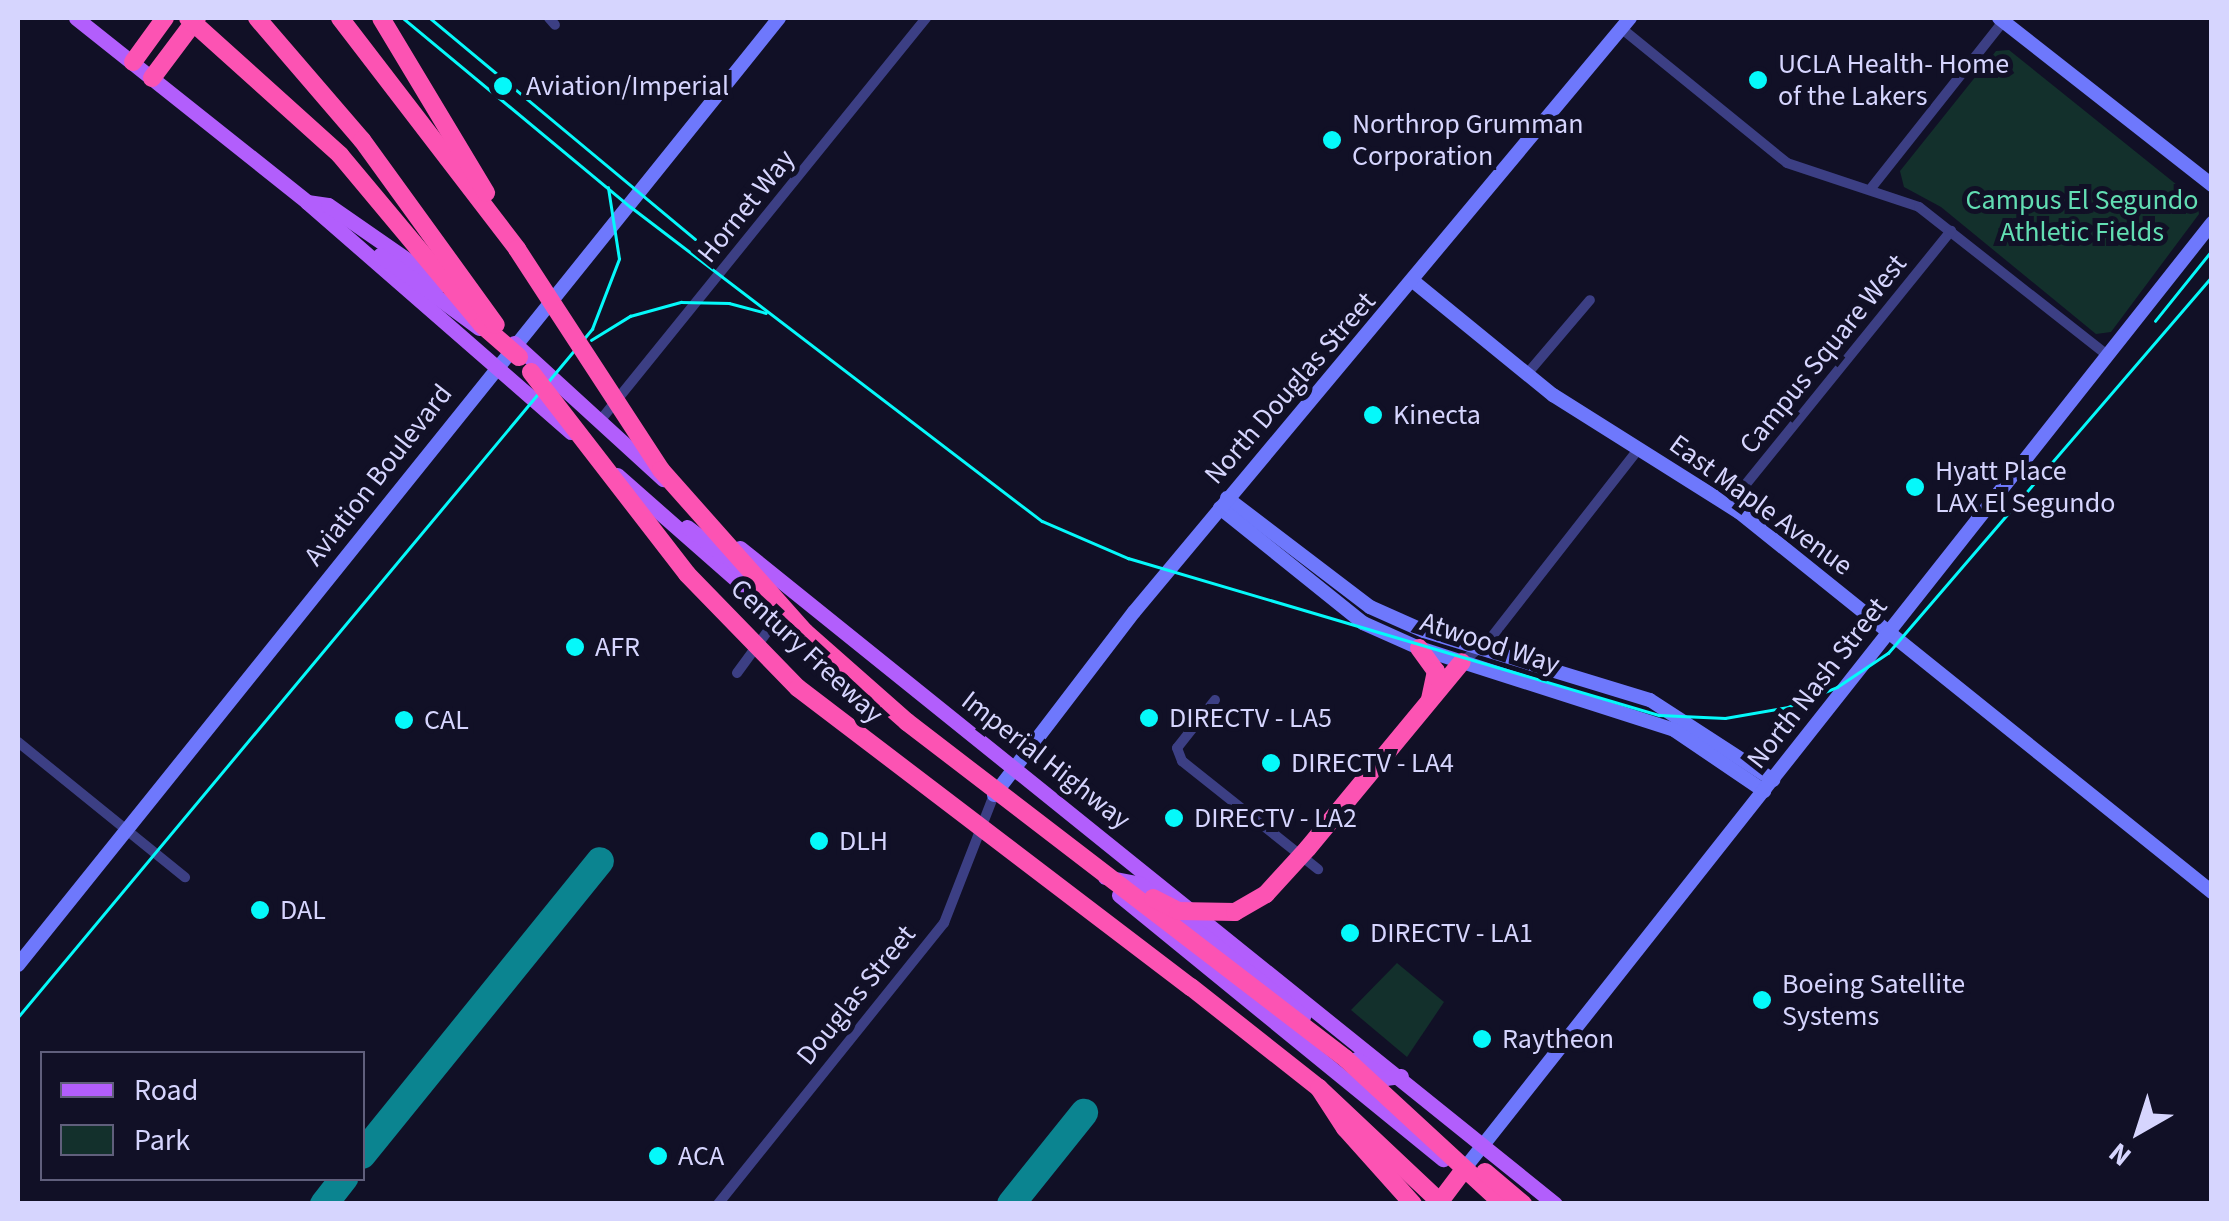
<!DOCTYPE html>
<style>
body{margin:0}
#map{position:relative;width:2229px;height:1221px;overflow:hidden;background:#111026;font-family:"Source Sans 3",sans-serif}
div>[style]{position:absolute}
[style*='--x']{left:calc(var(--x)*1px);top:calc(var(--y)*1px);width:calc(var(--w)*1px);rotate:calc(var(--a)*1deg)}
.green>*{inset:0;background:#13302c}
.taxiway>*{height:28px;margin:-14px;padding:0 14px;transform-origin:14px;border-radius:14px;background:#0b8490}
.street>*{height:10px;margin:-5px;padding:0 5px;transform-origin:5px;border-radius:5px;background:#3c3f84}
.secondary>*{height:14px;margin:-7px;padding:0 7px;transform-origin:7px;border-radius:7px;background:#6e78fc}
.primary>*{height:15px;margin:-7.5px;padding:0 7.5px;transform-origin:7.5px;border-radius:7.5px;background:#b25efc}
.highway>*{height:18px;margin:-9px;padding:0 9px;transform-origin:9px;border-radius:9px;background:#fc53b3}
.tram>*{height:2.5px;margin:-1.25px;padding:0 1.25px;transform-origin:1.25px;border-radius:1.25px;background:#05f9fa}
.highway-bridge>*{height:18px;margin:-9px;padding:0 9px;transform-origin:9px;border-radius:9px;background:#fc53b3}
.dots>*{width:28px;height:28px;translate:-50% -50%;box-sizing:border-box;border:5px solid #111026;border-radius:50%}
span{translate:-50% -50%;white-space:nowrap;text-align:center;line-height:1.15;-webkit-text-stroke:10px #111026;paint-order:stroke}
.poi-label{font-size:28px;color:#d6d5fe}
.left{translate:0 -50%;text-align:left}
.park-label{font-size:28px;color:#62deb3}
.street-label{font-size:28px;color:#d6d5fe}
.frame{position:absolute;inset:0;border:20px solid #d6d5fe;pointer-events:none}
.legend{position:absolute;left:40px;top:1051px;width:325px;height:130px;box-sizing:border-box;background:#111026;border:2px solid #605f7c;margin:0;padding:12px 18px;list-style:none;font-size:30px;color:#d6d5fe}
.legend li{display:flex;align-items:center;gap:20px;height:50px}
.legend b{width:50px;border:2px solid #605f7c}
.north{position:absolute;left:2089px;top:1081px;width:100px;height:100px;-webkit-text-stroke:8px #111026;paint-order:stroke;rotate:219deg;font-size:28px;font-weight:700;line-height:40px;text-align:center;color:#d6d5fe}
.north::after{content:'';display:block;margin:auto;width:35px;height:45px;background:#d6d5fe;clip-path:polygon(50% 0,100% 100%,50% 72%,0 100%)}
</style>
<div id="map">
<div class="green">
<i style="clip-path:polygon(2009px 50px,2197px 201px,2199px 214px,2111px 332px,2096px 334px,1941px 207px,1904px 187px,1900px 171px,1996px 51px)"></i>
<i style="clip-path:polygon(1397px 963px,1444px 1002px,1407px 1057px,1351px 1010px)"></i>
</div>
<div class="taxiway">
<i style="--x:362;--y:1155;--w:378;--a:-51"></i>
<i style="--x:324;--y:1204;--w:33;--a:-52"></i>
<i style="--x:1011;--y:1204;--w:117;--a:-51.3"></i>
</div>
<div class="street">
<i style="--x:549;--y:18;--w:9;--a:49"></i>
<i style="--x:1621;--y:28;--w:214;--a:39.1"></i>
<i style="--x:1787;--y:163;--w:139;--a:18.4"></i>
<i style="--x:1919;--y:207;--w:239;--a:38.2"></i>
<i style="--x:1872;--y:187;--w:216;--a:-51.6"></i>
<i style="--x:1527;--y:374;--w:97;--a:-49.6"></i>
<i style="--x:599;--y:422;--w:520;--a:-51.01"></i>
<i style="--x:1729;--y:505;--w:353;--a:-51"></i>
<i style="--x:1462;--y:662;--w:36;--a:-39"></i>
<i style="--x:1490;--y:639;--w:242;--a:-52"></i>
<i style="--x:737;--y:673;--w:69;--a:-53.8"></i>
<i style="--x:1215;--y:700;--w:61;--a:128.4"></i>
<i style="--x:1177;--y:748;--w:14;--a:69"></i>
<i style="--x:1182;--y:761;--w:174;--a:38.5"></i>
<i style="--x:18;--y:742;--w:215;--a:39"></i>
<i style="--x:718;--y:1204;--w:361;--a:-51.2"></i>
<i style="--x:944;--y:923;--w:137;--a:-68.7"></i>
</div>
<div class="secondary">
<i style="--x:1999;--y:18;--w:271;--a:38.1"></i>
<i style="--x:1413;--y:281;--w:181;--a:39.2"></i>
<i style="--x:1553;--y:395;--w:220;--a:32.2"></i>
<i style="--x:1739;--y:512;--w:607;--a:38.78"></i>
<i style="--x:1227;--y:498;--w:180;--a:37.3"></i>
<i style="--x:1370;--y:607;--w:59;--a:24"></i>
<i style="--x:1424;--y:631;--w:236;--a:17"></i>
<i style="--x:1650;--y:700;--w:147;--a:33"></i>
<i style="--x:1220;--y:508;--w:184;--a:38.8"></i>
<i style="--x:1363;--y:623;--w:61;--a:24.1"></i>
<i style="--x:1419;--y:648;--w:268;--a:17.8"></i>
<i style="--x:1674;--y:730;--w:109;--a:34.1"></i>
<i style="--x:994;--y:795;--w:230;--a:-52.6"></i>
<i style="--x:1134;--y:612;--w:774;--a:-50.14"></i>
<i style="--x:18;--y:965;--w:1215;--a:-51.21"></i>
<i style="--x:1461;--y:1173;--w:1211;--a:-51.67"></i>
</div>
<div class="primary">
<i style="--x:76;--y:18;--w:295;--a:38.5"></i>
<i style="--x:307;--y:202;--w:350;--a:41.1"></i>
<i style="--x:307;--y:202;--w:21;--a:8"></i>
<i style="--x:328;--y:205;--w:139;--a:34.7"></i>
<i style="--x:380;--y:255;--w:123;--a:36.4"></i>
<i style="--x:514;--y:343;--w:202;--a:42.4"></i>
<i style="--x:617;--y:475;--w:242;--a:41.3"></i>
<i style="--x:687;--y:527;--w:68;--a:37.2"></i>
<i style="--x:740;--y:548;--w:1046;--a:38.83"></i>
<i style="--x:1105;--y:877;--w:36;--a:11"></i>
<i style="--x:1140;--y:884;--w:210;--a:39"></i>
<i style="--x:1119;--y:895;--w:418;--a:39.2"></i>
<i style="--x:1356;--y:1059;--w:35;--a:33"></i>
<i style="--x:1385;--y:1078;--w:16;--a:-7"></i>
</div>
<div class="highway">
<i style="--x:340;--y:18;--w:291;--a:52.5"></i>
<i style="--x:381;--y:18;--w:204;--a:59"></i>
<i style="--x:133;--y:62;--w:54;--a:-54"></i>
<i style="--x:152;--y:78;--w:75;--a:-53.1"></i>
<i style="--x:1419;--y:648;--w:29;--a:54"></i>
<i style="--x:1436;--y:671;--w:29;--a:102"></i>
<i style="--x:1308;--y:848;--w:241;--a:-50.4"></i>
<i style="--x:1191;--y:987;--w:163;--a:38.3"></i>
<i style="--x:1319;--y:1088;--w:48;--a:57"></i>
<i style="--x:1345;--y:1128;--w:102;--a:48.2"></i>
<i style="--x:1438;--y:1204;--w:38;--a:-53"></i>
</div>
<div class="tram">
<i style="--x:403;--y:18;--w:296;--a:39.7"></i>
<i style="--x:631;--y:207;--w:517;--a:37.38"></i>
<i style="--x:1042;--y:521;--w:94;--a:23.3"></i>
<i style="--x:1128;--y:558;--w:554;--a:16.47"></i>
<i style="--x:1659;--y:715;--w:66;--a:2.6"></i>
<i style="--x:1725;--y:718;--w:64;--a:-9.9"></i>
<i style="--x:1788;--y:707;--w:53;--a:-22.2"></i>
<i style="--x:1837;--y:687;--w:61;--a:-33.7"></i>
<i style="--x:1888;--y:653;--w:497;--a:-49.3"></i>
<i style="--x:430;--y:18;--w:345;--a:39.8"></i>
<i style="--x:2155;--y:321;--w:91;--a:-51.2"></i>
<i style="--x:591;--y:340;--w:46;--a:-31.6"></i>
<i style="--x:630;--y:316;--w:53;--a:-15.4"></i>
<i style="--x:681;--y:302;--w:48;--a:1.2"></i>
<i style="--x:729;--y:303;--w:38;--a:15"></i>
<i style="--x:18;--y:1017;--w:896;--a:-50.16"></i>
<i style="--x:592;--y:329;--w:75;--a:-68.9"></i>
<i style="--x:619;--y:259;--w:72;--a:-98.8"></i>
</div>
<div class="highway-bridge">
<i style="--x:188;--y:18;--w:205;--a:42"></i>
<i style="--x:340;--y:155;--w:222;--a:50.1"></i>
<i style="--x:482;--y:325;--w:49;--a:40.9"></i>
<i style="--x:257;--y:18;--w:161;--a:49.3"></i>
<i style="--x:362;--y:140;--w:228;--a:54.1"></i>
<i style="--x:517;--y:249;--w:264;--a:56.9"></i>
<i style="--x:661;--y:470;--w:217;--a:48.4"></i>
<i style="--x:805;--y:632;--w:136;--a:41.4"></i>
<i style="--x:907;--y:722;--w:553;--a:37.51"></i>
<i style="--x:1346;--y:1059;--w:214;--a:42.7"></i>
<i style="--x:531;--y:372;--w:255;--a:52.3"></i>
<i style="--x:687;--y:574;--w:159;--a:45.8"></i>
<i style="--x:798;--y:688;--w:494;--a:37.3"></i>
<i style="--x:1153;--y:898;--w:28;--a:27"></i>
<i style="--x:1178;--y:911;--w:57;--a:1"></i>
<i style="--x:1235;--y:912;--w:36;--a:-30"></i>
<i style="--x:1266;--y:894;--w:62;--a:-47.6"></i>
<i style="--x:1319;--y:1088;--w:169;--a:43.3"></i>
<i style="--x:1485;--y:1172;--w:50;--a:40.1"></i>
</div>
<div class="dots">
<i style="left:1758px;top:80px;background:#05f9fa"></i>
<i style="left:503px;top:86px;background:#05f9fa"></i>
<i style="left:1332px;top:140px;background:#05f9fa"></i>
<i style="left:1373px;top:415px;background:#05f9fa"></i>
<i style="left:1915px;top:487px;background:#05f9fa"></i>
<i style="left:575px;top:647px;background:#05f9fa"></i>
<i style="left:1149px;top:718px;background:#05f9fa"></i>
<i style="left:404px;top:720px;background:#05f9fa"></i>
<i style="left:1271px;top:763px;background:#05f9fa"></i>
<i style="left:1174px;top:818px;background:#05f9fa"></i>
<i style="left:819px;top:841px;background:#05f9fa"></i>
<i style="left:260px;top:910px;background:#05f9fa"></i>
<i style="left:1350px;top:933px;background:#05f9fa"></i>
<i style="left:1762px;top:1000px;background:#05f9fa"></i>
<i style="left:1482px;top:1039px;background:#05f9fa"></i>
<i style="left:658px;top:1156px;background:#05f9fa"></i>
</div>
<div class="poi-label">
<span class="left" style="left:1778px;top:80px">UCLA Health- Home<br>of the Lakers</span>
<span class="left" style="left:526px;top:86px">Aviation/Imperial</span>
<span class="left" style="left:1352px;top:140px">Northrop Grumman<br>Corporation</span>
<span class="left" style="left:1393px;top:415px">Kinecta</span>
<span class="left" style="left:1935px;top:487px">Hyatt Place<br>LAX El Segundo</span>
<span class="left" style="left:595px;top:647px">AFR</span>
<span class="left" style="left:1169px;top:718px">DIRECTV - LA5</span>
<span class="left" style="left:424px;top:720px">CAL</span>
<span class="left" style="left:1291px;top:763px">DIRECTV - LA4</span>
<span class="left" style="left:1194px;top:818px">DIRECTV - LA2</span>
<span class="left" style="left:839px;top:841px">DLH</span>
<span class="left" style="left:280px;top:910px">DAL</span>
<span class="left" style="left:1370px;top:933px">DIRECTV - LA1</span>
<span class="left" style="left:1782px;top:1000px">Boeing Satellite<br>Systems</span>
<span class="left" style="left:1502px;top:1039px">Raytheon</span>
<span class="left" style="left:678px;top:1156px">ACA</span>
</div>
<div class="park-label">
<span style="left:2082px;top:216px">Campus El Segundo<br>Athletic Fields</span>
</div>
<div class="street-label">
<span style="left:746px;top:206px;rotate:-51deg">Hornet Way</span>
<span style="left:1823px;top:354px;rotate:-51deg">Campus Square West</span>
<span style="left:1290px;top:388px;rotate:-49deg">North Douglas Street</span>
<span style="left:378px;top:475px;rotate:-52deg">Aviation Boulevard</span>
<span style="left:1761px;top:505px;rotate:36deg">East Maple Avenue</span>
<span style="left:1490px;top:643px;rotate:18deg">Atwood Way</span>
<span style="left:807px;top:651px;rotate:43deg">Century Freeway</span>
<span style="left:1817px;top:683px;rotate:-52deg">North Nash Street</span>
<span style="left:1046px;top:760px;rotate:38deg">Imperial Highway</span>
<span style="left:856px;top:995px;rotate:-51deg">Douglas Street</span>
</div>
<div class="frame"></div>
<ul class="legend">
<li><b style="height:12px;background:#b25efc"></b>Road</li>
<li><b style="height:28px;background:#13302c"></b>Park</li>
</ul>
<div class="north">N</div>
</div>
